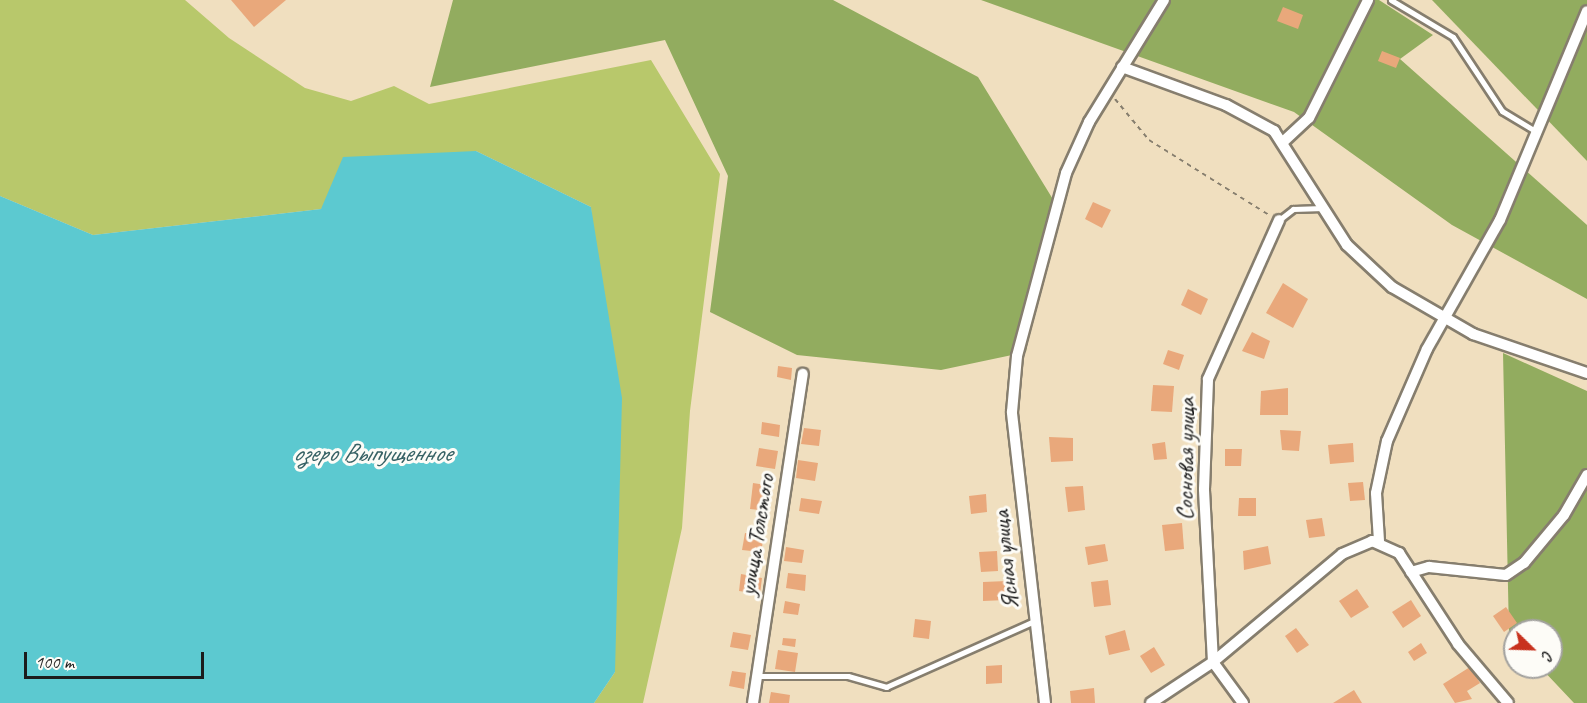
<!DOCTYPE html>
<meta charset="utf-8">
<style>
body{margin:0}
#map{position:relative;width:1587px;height:703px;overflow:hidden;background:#f0dfbf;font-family:Caveat,sans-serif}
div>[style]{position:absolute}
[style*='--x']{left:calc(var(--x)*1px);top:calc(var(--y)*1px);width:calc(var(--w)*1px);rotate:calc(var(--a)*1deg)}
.green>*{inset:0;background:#b8c86b}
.forest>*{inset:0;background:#92ac5f}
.water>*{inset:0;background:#5cc9d0}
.building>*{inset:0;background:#e9a87b}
.path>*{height:2px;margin-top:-1px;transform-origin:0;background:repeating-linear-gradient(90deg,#867e6e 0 4.5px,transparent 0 9px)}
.roads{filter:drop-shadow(2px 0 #867e6e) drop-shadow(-2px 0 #867e6e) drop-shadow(0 2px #867e6e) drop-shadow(0 -2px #867e6e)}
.service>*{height:5px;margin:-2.5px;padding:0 2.5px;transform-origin:2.5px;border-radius:2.5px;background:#fff}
.minor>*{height:10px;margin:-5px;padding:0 5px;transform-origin:5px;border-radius:5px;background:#fff}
span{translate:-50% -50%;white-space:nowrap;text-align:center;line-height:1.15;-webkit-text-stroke:6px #fdfcf7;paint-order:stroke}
.street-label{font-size:24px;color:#1c1c1c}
.water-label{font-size:26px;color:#366164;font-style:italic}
.north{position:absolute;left:1503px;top:619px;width:60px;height:60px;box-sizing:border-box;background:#fdfcf7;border:2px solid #a3a29f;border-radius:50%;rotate:113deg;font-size:16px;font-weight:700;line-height:24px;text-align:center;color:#1c1c1c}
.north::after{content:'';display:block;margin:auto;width:21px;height:27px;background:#c8321e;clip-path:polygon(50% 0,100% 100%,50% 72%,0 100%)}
.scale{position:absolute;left:24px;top:652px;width:180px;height:27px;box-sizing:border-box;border:3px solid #1c1c1c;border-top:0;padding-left:8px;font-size:18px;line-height:21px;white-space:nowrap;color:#1c1c1c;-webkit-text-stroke:4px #fdfcf7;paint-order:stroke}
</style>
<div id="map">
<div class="green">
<i style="clip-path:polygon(0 0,185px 0,229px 38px,305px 88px,351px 101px,394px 86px,429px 104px,651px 60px,720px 174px,690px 411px,682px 528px,643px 703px,594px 703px,615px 672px,591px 207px,476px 151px,321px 209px,93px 235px,0 196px)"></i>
</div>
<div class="forest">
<i style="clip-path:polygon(453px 0,833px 0,978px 77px,1054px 201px,1026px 352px,941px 370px,797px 355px,710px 312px,728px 176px,665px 40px,430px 87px)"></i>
<i style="clip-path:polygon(981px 0,1379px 0,1433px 35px,1400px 59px,1587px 225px,1587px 299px,1452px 225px,1294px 112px)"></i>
<i style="clip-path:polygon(1432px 0,1587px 0,1587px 161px)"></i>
<i style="clip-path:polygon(1503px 353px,1587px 391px,1587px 703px,1574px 703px,1540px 667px,1551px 667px,1551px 631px,1515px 631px,1515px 641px,1509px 634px)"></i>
</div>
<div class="water">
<i style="clip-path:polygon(476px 151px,591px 207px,622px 398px,615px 672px,594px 703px,0 703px,0 196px,93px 235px,321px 209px,343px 157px)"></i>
</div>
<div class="building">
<i style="clip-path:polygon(231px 0,286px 0,254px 27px)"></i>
<i style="clip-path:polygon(1283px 7px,1303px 15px,1298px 29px,1277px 21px)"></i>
<i style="clip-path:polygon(1382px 51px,1400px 58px,1396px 68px,1378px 61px)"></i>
<i style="clip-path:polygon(1093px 202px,1111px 210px,1102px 228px,1085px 219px)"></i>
<i style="clip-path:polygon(1283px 283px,1308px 299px,1293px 328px,1266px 313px)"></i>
<i style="clip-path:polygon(1188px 289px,1208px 299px,1201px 315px,1181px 305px)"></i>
<i style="clip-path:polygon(1252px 332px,1270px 341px,1264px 359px,1242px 351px)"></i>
<i style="clip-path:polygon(1168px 350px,1184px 355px,1179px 370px,1163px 364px)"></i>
<i style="clip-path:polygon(778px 366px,792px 368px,791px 380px,777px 377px)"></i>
<i style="clip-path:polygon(1153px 385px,1174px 386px,1172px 412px,1151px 411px)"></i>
<i style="clip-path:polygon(1288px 388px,1288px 415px,1260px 415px,1261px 391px)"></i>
<i style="clip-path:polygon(762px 422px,780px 425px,779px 437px,761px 434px)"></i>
<i style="clip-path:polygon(804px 428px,821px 430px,819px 446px,801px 444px)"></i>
<i style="clip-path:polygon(1280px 430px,1301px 431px,1299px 451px,1282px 450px)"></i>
<i style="clip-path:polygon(1049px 437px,1073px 438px,1073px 461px,1051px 462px)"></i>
<i style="clip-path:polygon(1165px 442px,1167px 459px,1154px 460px,1152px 444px)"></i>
<i style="clip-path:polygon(1353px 443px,1354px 462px,1330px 464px,1328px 445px)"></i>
<i style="clip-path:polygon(759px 448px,778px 451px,775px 469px,756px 466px)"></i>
<i style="clip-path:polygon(1225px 449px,1242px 449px,1241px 466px,1225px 466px)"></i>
<i style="clip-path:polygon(798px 460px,818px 463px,815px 481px,796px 478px)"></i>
<i style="clip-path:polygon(1363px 482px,1365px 500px,1350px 501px,1348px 483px)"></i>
<i style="clip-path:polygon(753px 483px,772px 486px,768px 511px,750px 509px)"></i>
<i style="clip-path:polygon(1083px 486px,1085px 510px,1068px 512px,1065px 487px)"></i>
<i style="clip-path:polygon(986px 494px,987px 512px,971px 514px,969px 496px)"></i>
<i style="clip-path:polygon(801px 498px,822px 501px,819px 514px,799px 511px)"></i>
<i style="clip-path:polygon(1239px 498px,1256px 498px,1256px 516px,1238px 516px)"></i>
<i style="clip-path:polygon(1322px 518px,1325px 536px,1309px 538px,1306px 520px)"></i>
<i style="clip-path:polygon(1182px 523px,1184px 549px,1165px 551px,1162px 525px)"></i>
<i style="clip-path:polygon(745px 533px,764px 536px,761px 552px,742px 550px)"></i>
<i style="clip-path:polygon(1105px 544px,1108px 561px,1088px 565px,1085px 547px)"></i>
<i style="clip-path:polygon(1268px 546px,1271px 564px,1244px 570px,1243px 551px)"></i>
<i style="clip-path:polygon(786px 547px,804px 550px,802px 563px,784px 561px)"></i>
<i style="clip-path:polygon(997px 551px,998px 571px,981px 572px,979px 552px)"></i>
<i style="clip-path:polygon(788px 573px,806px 575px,805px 591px,786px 588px)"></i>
<i style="clip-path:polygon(741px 574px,762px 578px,760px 594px,739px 591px)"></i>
<i style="clip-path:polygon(1108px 580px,1111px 605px,1094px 607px,1091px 582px)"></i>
<i style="clip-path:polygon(1007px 581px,1007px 600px,983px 601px,983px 582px)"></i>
<i style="clip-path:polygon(1357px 589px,1369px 607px,1351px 618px,1339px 601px)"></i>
<i style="clip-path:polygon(1411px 600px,1421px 616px,1403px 628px,1392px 612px)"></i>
<i style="clip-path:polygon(785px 601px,800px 604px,798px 615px,783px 613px)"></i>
<i style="clip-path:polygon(1506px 607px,1517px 623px,1504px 632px,1493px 616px)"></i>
<i style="clip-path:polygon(915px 619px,931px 621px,929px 639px,913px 637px)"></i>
<i style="clip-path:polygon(1296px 628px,1309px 645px,1297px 653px,1285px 636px)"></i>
<i style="clip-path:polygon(1125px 630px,1130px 650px,1109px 655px,1105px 636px)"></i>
<i style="clip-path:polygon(733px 632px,751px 635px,748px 650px,730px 647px)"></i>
<i style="clip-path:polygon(783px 638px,796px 639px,795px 647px,782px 645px)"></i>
<i style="clip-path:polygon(1421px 643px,1427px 653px,1414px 661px,1408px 652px)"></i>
<i style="clip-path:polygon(1154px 647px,1165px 665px,1151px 673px,1140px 656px)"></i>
<i style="clip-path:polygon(778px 650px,798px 653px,795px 672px,775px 669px)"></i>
<i style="clip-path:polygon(1002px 665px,1002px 683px,986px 684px,986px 666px)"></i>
<i style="clip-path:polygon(1470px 667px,1480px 683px,1467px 691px,1472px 699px,1455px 703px,1443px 684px)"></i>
<i style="clip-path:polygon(732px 671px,746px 673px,744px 689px,729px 686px)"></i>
<i style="clip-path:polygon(1094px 688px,1095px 703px,1071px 703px,1070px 691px)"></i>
<i style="clip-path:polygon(1354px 690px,1362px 703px,1333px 703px)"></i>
<i style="clip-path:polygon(771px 692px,790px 695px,789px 703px,769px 703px)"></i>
</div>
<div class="path">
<i style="--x:1115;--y:99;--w:53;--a:50.3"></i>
<i style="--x:1149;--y:140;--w:142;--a:32"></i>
</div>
<div class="roads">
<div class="service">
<i style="--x:1391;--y:0;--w:72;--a:30.8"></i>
<i style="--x:1453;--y:37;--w:89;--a:56.5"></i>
<i style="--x:1502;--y:111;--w:39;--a:31"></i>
<i style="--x:1279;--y:220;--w:18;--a:-38"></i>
<i style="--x:1293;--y:209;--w:30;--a:-2"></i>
<i style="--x:757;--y:676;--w:91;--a:0"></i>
<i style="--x:848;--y:676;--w:40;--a:16"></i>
<i style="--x:886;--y:687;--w:162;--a:-24"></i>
</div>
<div class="minor">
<i style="--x:1122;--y:67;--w:111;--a:20.1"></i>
<i style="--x:1226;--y:105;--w:55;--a:28.4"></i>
<i style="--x:1274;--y:131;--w:135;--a:57.4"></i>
<i style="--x:1347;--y:245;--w:62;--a:43"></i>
<i style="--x:1392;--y:287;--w:94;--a:30.1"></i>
<i style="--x:1473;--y:334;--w:120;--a:18.9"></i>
<i style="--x:1284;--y:141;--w:34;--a:-43"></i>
<i style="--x:1309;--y:118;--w:132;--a:-63.4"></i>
<i style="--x:1379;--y:541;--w:48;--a:-93.6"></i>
<i style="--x:1376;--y:493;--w:53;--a:-78.1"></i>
<i style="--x:1387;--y:441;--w:100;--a:-66.5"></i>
<i style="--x:1427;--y:349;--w:148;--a:-60.5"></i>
<i style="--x:1500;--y:220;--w:226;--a:-67.4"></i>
<i style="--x:1411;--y:572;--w:19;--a:-16"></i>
<i style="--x:1429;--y:567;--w:77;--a:5.9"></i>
<i style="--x:1506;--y:575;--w:22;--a:-34"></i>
<i style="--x:1524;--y:563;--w:62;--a:-50.2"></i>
<i style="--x:1564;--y:515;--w:46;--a:-60.1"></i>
<i style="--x:753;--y:703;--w:333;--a:-81.4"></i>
<i style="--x:1045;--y:703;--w:293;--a:-96.5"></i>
<i style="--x:1012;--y:412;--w:56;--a:-84.9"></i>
<i style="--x:1017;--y:356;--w:189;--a:-75"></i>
<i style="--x:1066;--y:173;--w:56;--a:-65.7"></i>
<i style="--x:1089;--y:122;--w:143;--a:-58.4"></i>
<i style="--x:1151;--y:703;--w:74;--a:-33.5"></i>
<i style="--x:1213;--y:662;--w:168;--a:-39.9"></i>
<i style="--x:1342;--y:554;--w:33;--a:-23"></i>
<i style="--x:1372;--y:541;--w:30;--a:24"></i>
<i style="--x:1399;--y:553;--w:108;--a:57"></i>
<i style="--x:1458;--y:644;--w:77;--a:49.7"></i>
<i style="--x:1243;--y:703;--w:51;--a:-126.2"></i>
<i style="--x:1213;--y:662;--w:173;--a:-93"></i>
<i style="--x:1204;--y:489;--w:110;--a:-87.9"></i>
<i style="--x:1208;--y:379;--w:174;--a:-65.9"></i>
</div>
</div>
<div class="street-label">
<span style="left:1186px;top:459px;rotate:-89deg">Сосновая улица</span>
<span style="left:757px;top:535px;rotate:-81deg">улица Толстого</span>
<span style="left:1006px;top:560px;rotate:-96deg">Ясная улица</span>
</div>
<div class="water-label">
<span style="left:372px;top:453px">озеро Выпущенное</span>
</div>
<div class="north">С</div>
<div class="scale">100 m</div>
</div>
